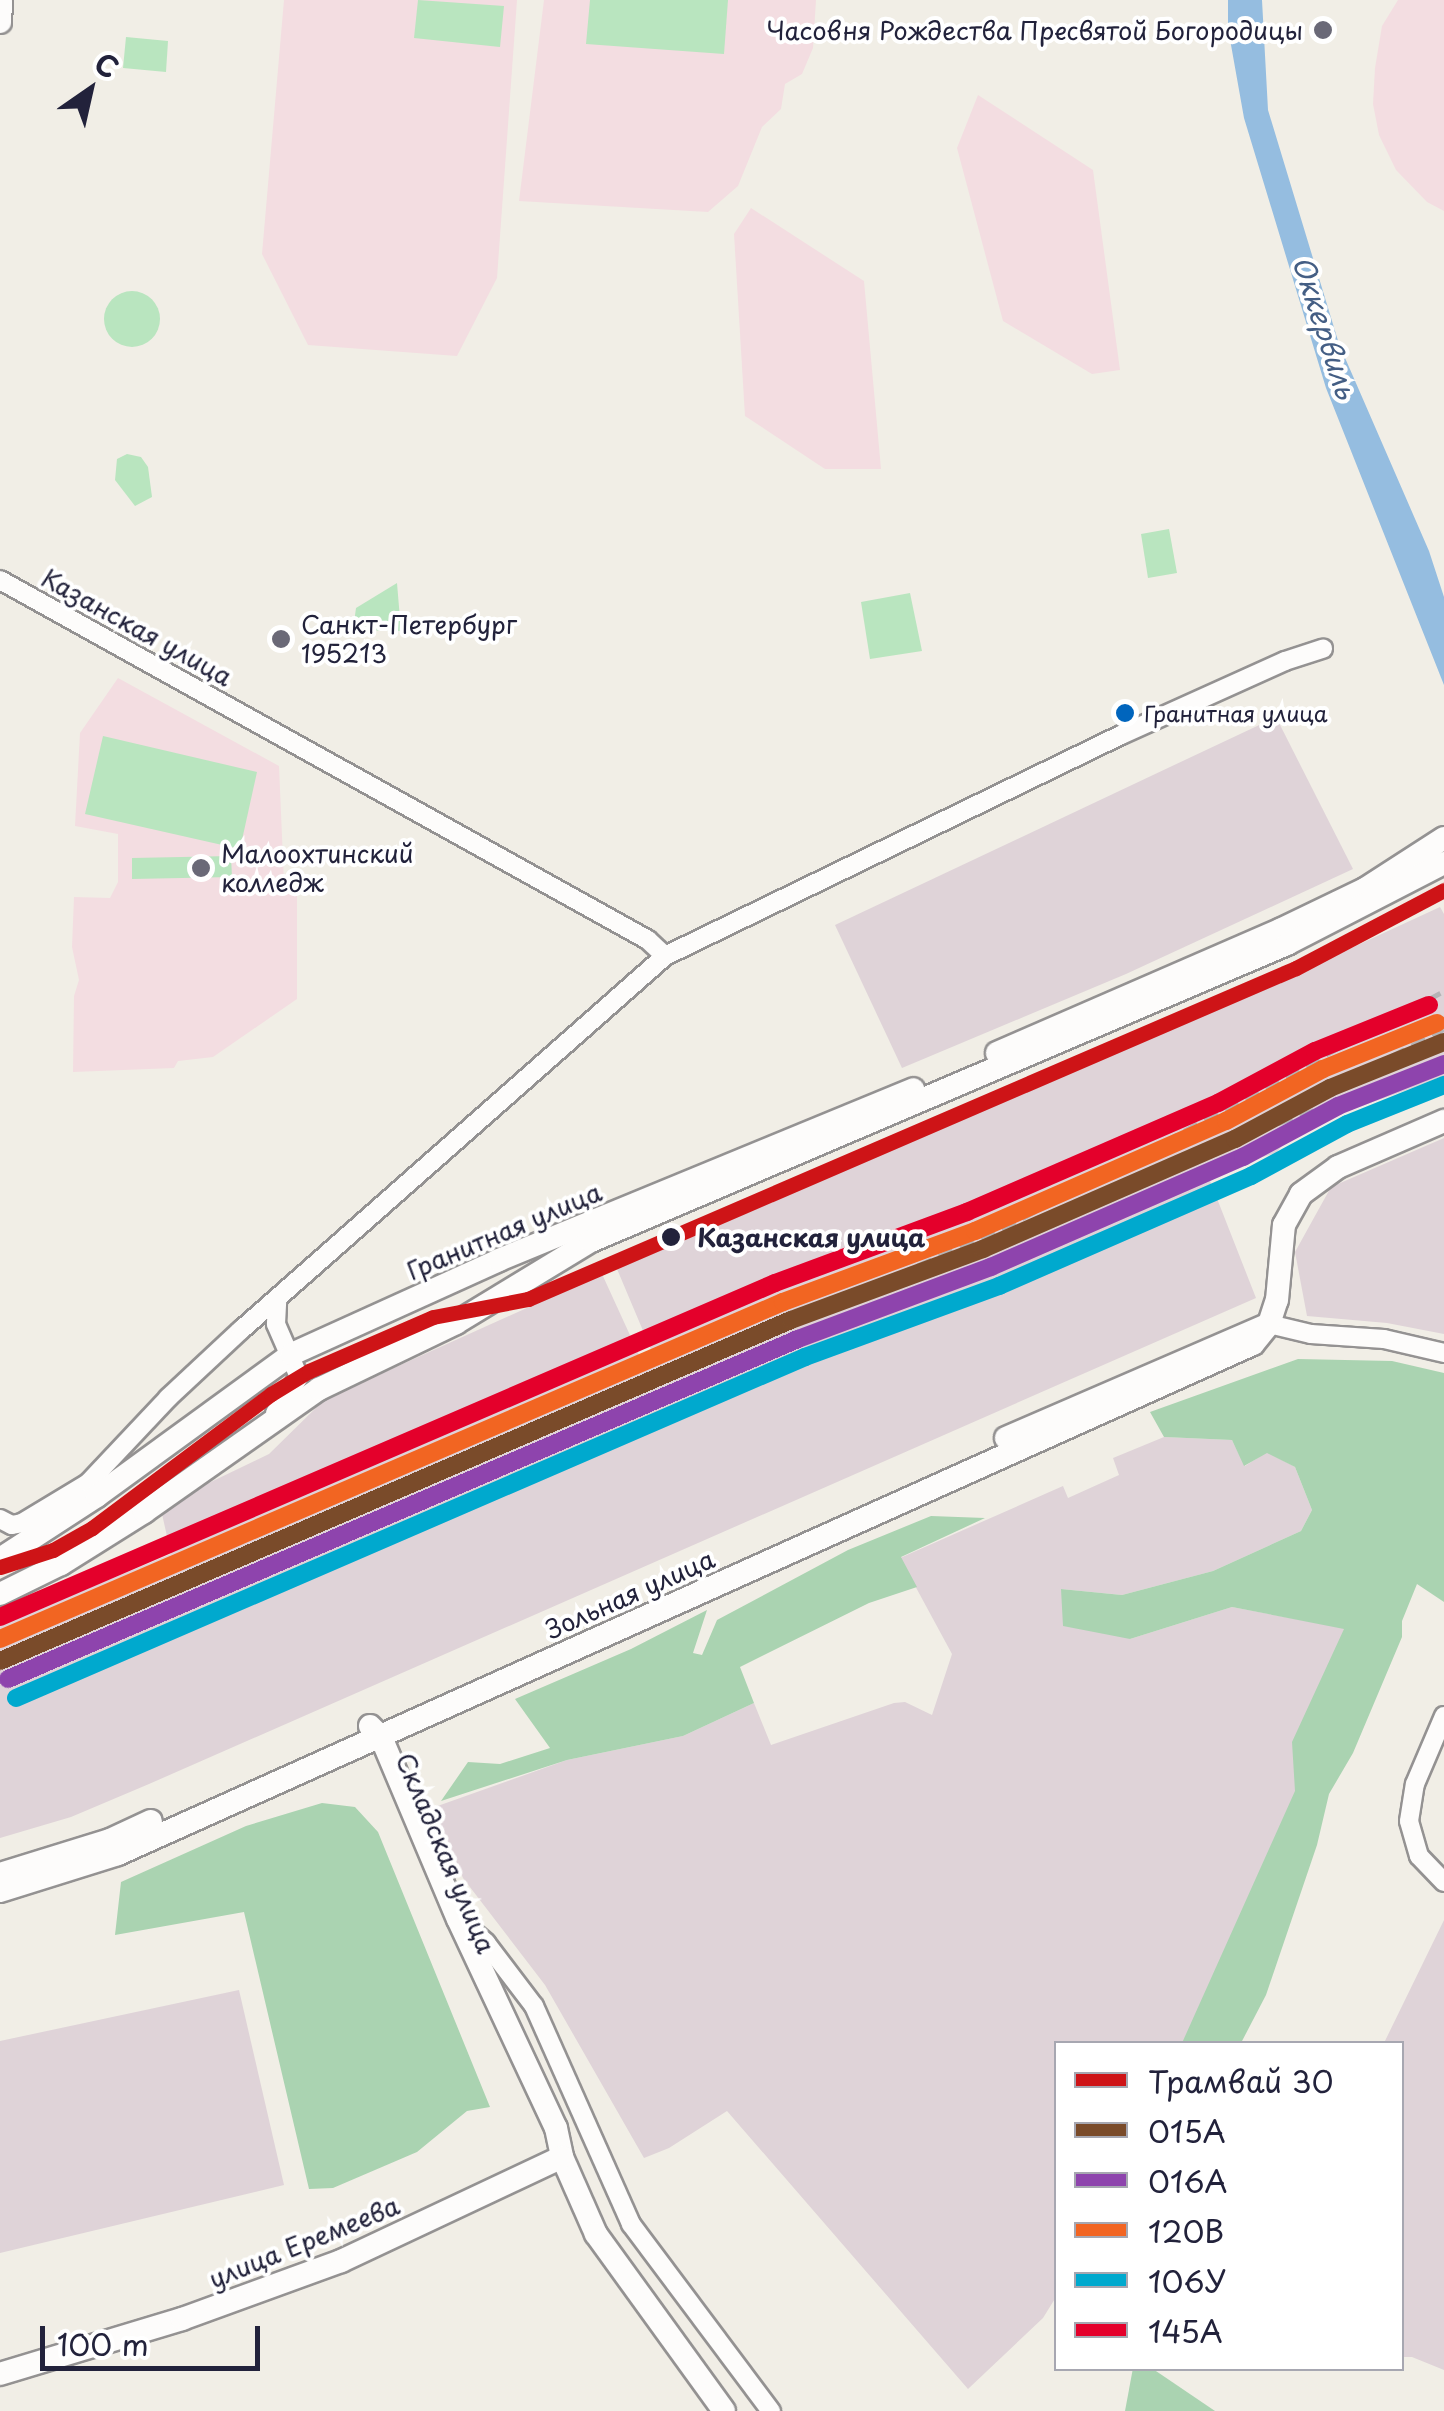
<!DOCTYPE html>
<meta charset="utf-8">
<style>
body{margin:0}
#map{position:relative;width:1444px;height:2411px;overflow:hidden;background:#f1eee6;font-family:"Playpen Sans",sans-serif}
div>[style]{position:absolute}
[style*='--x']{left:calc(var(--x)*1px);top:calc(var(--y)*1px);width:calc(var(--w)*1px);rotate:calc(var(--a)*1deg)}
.built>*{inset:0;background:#f3dde1}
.industrial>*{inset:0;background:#dfd3d8}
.green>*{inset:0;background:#b9e5bf}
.round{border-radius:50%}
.forest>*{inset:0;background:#aad3b1}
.water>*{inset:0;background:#95bde0}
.roads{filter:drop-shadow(2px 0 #949292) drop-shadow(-2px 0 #949292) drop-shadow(0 2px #949292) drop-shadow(0 -2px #949292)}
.minor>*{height:18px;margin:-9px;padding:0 9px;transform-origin:9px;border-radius:9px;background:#fdfcfb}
.tertiary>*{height:22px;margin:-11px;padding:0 11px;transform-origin:11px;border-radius:11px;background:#fdfcfb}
.rail>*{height:5px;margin-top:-2.5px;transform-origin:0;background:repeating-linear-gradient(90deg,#b5b4b6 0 15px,transparent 0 23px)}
.rail-1>*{height:18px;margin:-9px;padding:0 9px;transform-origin:9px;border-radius:9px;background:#7a4b2a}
.rail-2>*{height:18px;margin:-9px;padding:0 9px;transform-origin:9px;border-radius:9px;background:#8e44ad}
.rail-3>*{height:18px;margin:-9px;padding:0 9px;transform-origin:9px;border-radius:9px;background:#f26522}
.rail-4>*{height:18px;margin:-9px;padding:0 9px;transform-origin:9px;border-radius:9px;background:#00a9ce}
.rail-5>*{height:18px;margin:-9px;padding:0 9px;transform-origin:9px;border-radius:9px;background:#e4002b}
.tram-1>*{height:15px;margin:-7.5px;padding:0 7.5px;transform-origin:7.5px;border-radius:7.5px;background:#ce1417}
.dots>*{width:28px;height:28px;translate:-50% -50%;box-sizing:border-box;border:5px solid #fff;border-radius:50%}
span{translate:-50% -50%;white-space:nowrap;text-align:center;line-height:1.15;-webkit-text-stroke:8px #fff;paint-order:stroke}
.bus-label{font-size:22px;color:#22223b}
.left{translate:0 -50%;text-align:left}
.poi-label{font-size:25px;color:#22223b}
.right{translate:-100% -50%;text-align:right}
.street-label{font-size:25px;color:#22223b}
.stop-label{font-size:25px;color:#22223b;font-weight:700}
.water-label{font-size:28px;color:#445e84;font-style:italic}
.legend{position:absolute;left:1054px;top:2041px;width:350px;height:330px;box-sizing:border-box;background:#fff;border:2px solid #a7a7b1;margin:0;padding:12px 18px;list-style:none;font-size:30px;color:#22223b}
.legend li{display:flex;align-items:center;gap:20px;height:50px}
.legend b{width:50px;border:2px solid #a7a7b1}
.north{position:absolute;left:40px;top:40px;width:100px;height:100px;-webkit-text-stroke:8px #fff;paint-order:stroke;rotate:34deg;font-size:28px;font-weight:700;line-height:40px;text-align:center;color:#22223b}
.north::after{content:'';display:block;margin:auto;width:35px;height:45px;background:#22223b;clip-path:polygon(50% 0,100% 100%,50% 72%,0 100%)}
.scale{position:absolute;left:40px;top:2326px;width:220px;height:45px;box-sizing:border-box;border:5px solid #22223b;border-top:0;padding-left:12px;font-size:30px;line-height:35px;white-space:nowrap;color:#22223b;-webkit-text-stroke:8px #fff;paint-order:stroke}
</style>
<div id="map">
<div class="built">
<i style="clip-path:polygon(284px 0,517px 0,497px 278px,457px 356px,308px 345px,262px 254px)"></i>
<i style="clip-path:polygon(544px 0,816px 0,813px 48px,802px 74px,785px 84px,781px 109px,762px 127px,738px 186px,708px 212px,519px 201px)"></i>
<i style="clip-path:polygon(1398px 0,1444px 0,1444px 211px,1427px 202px,1396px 170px,1379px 135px,1373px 104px,1375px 68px,1382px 26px)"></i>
<i style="clip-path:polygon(978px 95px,1093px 170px,1120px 370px,1092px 374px,1003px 321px,957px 148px)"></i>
<i style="clip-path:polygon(751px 208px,864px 281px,881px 469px,825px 469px,745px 416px,734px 234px)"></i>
<i style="clip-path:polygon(118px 678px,279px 766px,284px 883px,297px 884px,297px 999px,213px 1057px,178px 1061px,174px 1068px,73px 1072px,74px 996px,79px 980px,72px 947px,74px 897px,110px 898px,118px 882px,118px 834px,75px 826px,80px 733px)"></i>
</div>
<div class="industrial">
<i style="clip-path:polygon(1276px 717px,1353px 869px,1126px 974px,902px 1068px,835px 925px)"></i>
<i style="clip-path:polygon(1440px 907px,1444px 914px,1444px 1077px,1296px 1129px,1276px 1153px,1207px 1173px,1256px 1298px,149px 1784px,71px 1817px,0 1838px,0 1625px,171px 1554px,162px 1514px,190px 1492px,269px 1454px,325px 1399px,602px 1274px,640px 1357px,652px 1352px,617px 1269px,1234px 1002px)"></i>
<i style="clip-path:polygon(1444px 1138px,1444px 1334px,1387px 1323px,1307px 1316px,1295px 1252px,1331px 1187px)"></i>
<i style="clip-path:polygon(1164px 1437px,1232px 1440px,1245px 1466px,1267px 1452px,1295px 1467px,1312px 1510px,1301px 1531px,1213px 1571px,1122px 1595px,1061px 1589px,1130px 1639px,1232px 1607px,1344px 1628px,1372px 1644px,1186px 2043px,1056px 2044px,1056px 2297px,1043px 2318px,968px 2389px,727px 2111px,669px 2148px,644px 2158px,545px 1985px,463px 1878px,432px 1808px,567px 1760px,683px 1736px,754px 1703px,771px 1745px,894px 1703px,905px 1702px,932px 1715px,952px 1654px,900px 1558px,1063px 1486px,1068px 1498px,1119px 1475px,1113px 1458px)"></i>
<i style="clip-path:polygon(1444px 1920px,1444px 2370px,1412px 2357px,1402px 2357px,1402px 2044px,1384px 2043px)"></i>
<i style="clip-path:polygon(239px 1990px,284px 2185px,0 2253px,0 2041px)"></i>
</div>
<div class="green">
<i style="clip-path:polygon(418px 0,504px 6px,500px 47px,414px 38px)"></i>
<i style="clip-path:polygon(590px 0,728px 0,724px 54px,586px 44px)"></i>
<i style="clip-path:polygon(126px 37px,168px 41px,166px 72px,123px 68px)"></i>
<i class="round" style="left:104px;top:291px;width:56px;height:56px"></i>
<i style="clip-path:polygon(127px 454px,141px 457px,148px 467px,152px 497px,135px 506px,115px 480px,117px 459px)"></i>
<i style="clip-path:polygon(1169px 529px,1177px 573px,1148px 578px,1141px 534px)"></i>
<i style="clip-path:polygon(397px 583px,401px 631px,353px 630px,356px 608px)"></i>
<i style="clip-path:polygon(910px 593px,922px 651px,870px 659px,861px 602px)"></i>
<i style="clip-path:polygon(103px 736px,257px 772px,240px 849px,85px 814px)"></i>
<i style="clip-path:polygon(231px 856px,232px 877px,132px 879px,132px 858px)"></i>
</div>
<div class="forest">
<i style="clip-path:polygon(1298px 1359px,1392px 1361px,1444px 1373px,1444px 1602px,1417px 1584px,1402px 1621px,1402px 1637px,1353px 1753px,1329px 1794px,1317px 1845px,1266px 1995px,1241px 2043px,1182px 2043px,1295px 1791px,1292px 1742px,1344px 1629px,1232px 1607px,1130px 1639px,1063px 1626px,1061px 1589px,1122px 1595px,1213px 1571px,1301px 1531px,1312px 1510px,1295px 1467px,1267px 1453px,1244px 1466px,1232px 1440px,1164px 1437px,1150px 1412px)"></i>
<i style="clip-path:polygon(931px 1516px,985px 1518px,901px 1557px,917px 1587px,869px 1603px,740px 1667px,754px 1703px,683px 1736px,567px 1760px,441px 1801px,468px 1762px,500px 1764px,550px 1748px,515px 1699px,631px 1649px,707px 1610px,693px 1653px,702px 1655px,717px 1620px,848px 1550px)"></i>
<i style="clip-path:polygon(322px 1803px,355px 1807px,378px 1832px,490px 2107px,467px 2111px,417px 2152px,333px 2188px,309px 2189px,244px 1912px,115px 1935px,121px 1882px,246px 1826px)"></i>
<i style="clip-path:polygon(1133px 2368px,1153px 2369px,1215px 2411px,1125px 2411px)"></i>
</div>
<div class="water">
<i style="clip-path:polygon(1228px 0,1262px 0,1268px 110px,1339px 344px,1429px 551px,1444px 597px,1444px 685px,1326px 388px,1244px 118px,1228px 28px)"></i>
</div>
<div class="roads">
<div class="minor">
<i style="--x:0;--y:580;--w:741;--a:29.05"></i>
<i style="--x:648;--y:940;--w:23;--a:43"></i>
<i style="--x:1269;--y:1324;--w:43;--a:13.4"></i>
<i style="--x:1311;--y:1334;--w:73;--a:3.9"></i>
<i style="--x:1384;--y:1339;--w:62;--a:13.1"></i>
<i style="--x:275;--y:1413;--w:43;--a:-56.3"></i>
<i style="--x:299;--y:1377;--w:58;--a:-113.5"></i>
<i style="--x:276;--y:1324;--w:22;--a:-87"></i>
<i style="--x:0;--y:1519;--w:13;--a:27"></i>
<i style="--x:12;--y:1525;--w:10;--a:-11"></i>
<i style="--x:22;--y:1523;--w:77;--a:-31.2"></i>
<i style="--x:88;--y:1483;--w:117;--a:-46.7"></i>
<i style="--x:168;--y:1398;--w:100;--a:-43"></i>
<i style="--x:241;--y:1330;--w:565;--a:-41.41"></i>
<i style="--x:665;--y:956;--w:507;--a:-25.86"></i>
<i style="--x:1121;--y:735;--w:180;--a:-24.3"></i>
<i style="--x:1285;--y:661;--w:40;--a:-18"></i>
<i style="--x:1444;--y:1882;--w:36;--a:-134"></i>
<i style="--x:1419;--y:1856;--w:36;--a:-106"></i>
<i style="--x:1409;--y:1821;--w:37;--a:-81"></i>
<i style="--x:1415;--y:1784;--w:74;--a:-66.9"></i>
<i style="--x:461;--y:1921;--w:33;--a:41"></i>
<i style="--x:486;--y:1943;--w:79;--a:52.7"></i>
<i style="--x:534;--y:2006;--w:239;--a:66"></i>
<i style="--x:631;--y:2224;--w:234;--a:53.2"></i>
</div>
<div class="tertiary">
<i style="--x:0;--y:22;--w:22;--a:-87"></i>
<i style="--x:997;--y:1053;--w:309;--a:-23.5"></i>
<i style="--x:1280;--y:930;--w:94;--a:-25.8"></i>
<i style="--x:1365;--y:889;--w:94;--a:-32.8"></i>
<i style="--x:1006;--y:1438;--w:287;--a:-23.4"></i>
<i style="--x:0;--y:1559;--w:116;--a:-33"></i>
<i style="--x:97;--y:1496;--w:241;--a:-36.1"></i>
<i style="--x:292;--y:1354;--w:227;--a:-24.4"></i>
<i style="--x:499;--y:1260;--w:448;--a:-22.4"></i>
<i style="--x:0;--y:1594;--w:68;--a:-26.2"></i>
<i style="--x:61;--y:1564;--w:98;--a:-32.1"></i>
<i style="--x:144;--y:1512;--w:214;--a:-35.1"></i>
<i style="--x:319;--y:1389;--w:152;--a:-25.7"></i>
<i style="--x:456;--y:1323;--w:158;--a:-31.3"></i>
<i style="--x:591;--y:1241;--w:757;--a:-23.11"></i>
<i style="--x:1287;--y:944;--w:177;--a:-27.3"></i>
<i style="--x:370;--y:1726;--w:16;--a:45"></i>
<i style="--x:381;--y:1737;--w:198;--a:67.1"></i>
<i style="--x:458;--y:1919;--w:231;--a:64.9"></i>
<i style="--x:556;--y:2128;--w:30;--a:78"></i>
<i style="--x:562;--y:2157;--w:84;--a:66.2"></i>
<i style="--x:596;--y:2234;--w:218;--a:54.1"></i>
<i style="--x:0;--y:1874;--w:115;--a:-17.2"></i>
<i style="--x:110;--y:1840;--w:45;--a:-24.9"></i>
<i style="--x:0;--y:1891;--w:124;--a:-17.4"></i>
<i style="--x:118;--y:1854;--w:1244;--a:-24.2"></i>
<i style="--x:1253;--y:1344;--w:26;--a:-51"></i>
<i style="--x:1269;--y:1324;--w:25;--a:-72"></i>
<i style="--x:1277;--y:1300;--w:75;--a:-84.7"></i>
<i style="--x:1284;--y:1225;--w:35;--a:-61"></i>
<i style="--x:1301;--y:1194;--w:46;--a:-36.1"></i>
<i style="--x:1338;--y:1167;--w:116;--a:-23.5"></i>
<i style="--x:0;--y:2374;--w:190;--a:-16.8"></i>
<i style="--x:182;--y:2319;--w:169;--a:-20"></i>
<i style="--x:341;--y:2261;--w:244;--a:-25.2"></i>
</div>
</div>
<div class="rail">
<i style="--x:1330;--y:1088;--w:128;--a:-27.4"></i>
<i style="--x:1235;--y:1139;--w:222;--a:-20"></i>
<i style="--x:791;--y:1320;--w:230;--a:-23.3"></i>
<i style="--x:1002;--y:1229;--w:502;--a:-28.3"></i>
</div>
<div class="rail-1">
<i style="--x:0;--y:1661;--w:861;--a:-23.32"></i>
<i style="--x:791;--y:1320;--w:205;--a:-20.3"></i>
<i style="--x:983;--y:1249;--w:275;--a:-23.6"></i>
<i style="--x:1235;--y:1139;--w:108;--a:-28.2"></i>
<i style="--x:1330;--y:1088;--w:123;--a:-22"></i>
</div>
<div class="rail-2">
<i style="--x:8;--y:1679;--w:860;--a:-23.29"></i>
<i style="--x:798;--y:1339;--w:206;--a:-20.5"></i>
<i style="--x:991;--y:1267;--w:275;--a:-23.6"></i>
<i style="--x:1243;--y:1157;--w:108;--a:-28.2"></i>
<i style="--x:1338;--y:1106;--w:114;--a:-21.6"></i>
</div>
<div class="rail-3">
<i style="--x:0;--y:1639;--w:852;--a:-23.29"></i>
<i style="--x:783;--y:1302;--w:205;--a:-20.3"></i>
<i style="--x:975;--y:1231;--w:274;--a:-23.7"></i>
<i style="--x:1226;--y:1121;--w:110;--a:-28.2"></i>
<i style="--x:1323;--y:1069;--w:123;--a:-22"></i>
</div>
<div class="rail-4">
<i style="--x:16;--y:1698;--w:860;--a:-23.37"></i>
<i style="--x:805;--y:1357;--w:207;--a:-20.1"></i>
<i style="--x:999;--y:1286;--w:275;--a:-23.6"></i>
<i style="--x:1251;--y:1176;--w:109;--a:-28.4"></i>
<i style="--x:1347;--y:1124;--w:105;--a:-21.9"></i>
</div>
<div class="rail-5">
<i style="--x:0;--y:1617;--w:844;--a:-23.31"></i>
<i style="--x:775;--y:1283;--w:205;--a:-20.3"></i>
<i style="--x:967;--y:1212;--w:274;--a:-23.5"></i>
<i style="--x:1218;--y:1103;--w:110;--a:-28.2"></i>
<i style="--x:1315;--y:1051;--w:123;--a:-22"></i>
</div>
<div class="tram-1">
<i style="--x:0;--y:1567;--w:56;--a:-17.8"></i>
<i style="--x:53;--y:1550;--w:45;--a:-29.4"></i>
<i style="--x:92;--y:1528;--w:224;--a:-36.8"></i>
<i style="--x:271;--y:1394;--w:44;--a:-31.2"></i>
<i style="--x:309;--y:1371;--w:135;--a:-23.5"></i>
<i style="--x:433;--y:1317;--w:97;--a:-10.7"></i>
<i style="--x:528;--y:1299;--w:836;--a:-23.32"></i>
<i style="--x:1296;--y:968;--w:167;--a:-27.8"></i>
</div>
<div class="dots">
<i style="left:1323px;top:30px;background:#6a6977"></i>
<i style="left:281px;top:639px;background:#6a6977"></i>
<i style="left:1125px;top:713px;background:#0065bd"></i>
<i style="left:201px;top:868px;background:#6a6977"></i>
<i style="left:671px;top:1237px;background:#22223b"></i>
</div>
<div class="bus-label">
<span class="left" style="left:1144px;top:713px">Гранитная улица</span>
</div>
<div class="poi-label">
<span class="right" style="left:1303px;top:30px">Часовня Рождества Пресвятой Богородицы</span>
<span class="left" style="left:301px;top:639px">Санкт-Петербург<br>195213</span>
<span class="left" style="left:221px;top:868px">Малоохтинский<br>колледж</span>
</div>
<div class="street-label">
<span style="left:137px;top:627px;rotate:29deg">Казанская улица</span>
<span style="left:504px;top:1231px;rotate:-23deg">Гранитная улица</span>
<span style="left:630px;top:1594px;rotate:-24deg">Зольная улица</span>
<span style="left:446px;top:1853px;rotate:67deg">Складская улица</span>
<span style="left:304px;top:2242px;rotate:-22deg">улица Еремеева</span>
</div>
<div class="stop-label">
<span class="left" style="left:697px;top:1237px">Казанская улица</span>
</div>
<div class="water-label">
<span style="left:1325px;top:327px;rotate:72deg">Оккервиль</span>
</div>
<ul class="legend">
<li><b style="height:12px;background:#ce1417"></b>Трамвай 30</li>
<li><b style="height:12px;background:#7a4b2a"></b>015А</li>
<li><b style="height:12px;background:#8e44ad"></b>016А</li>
<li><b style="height:12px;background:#f26522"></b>120В</li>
<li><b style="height:12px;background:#00a9ce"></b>106У</li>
<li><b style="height:12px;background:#e4002b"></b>145А</li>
</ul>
<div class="north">С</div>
<div class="scale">100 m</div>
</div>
